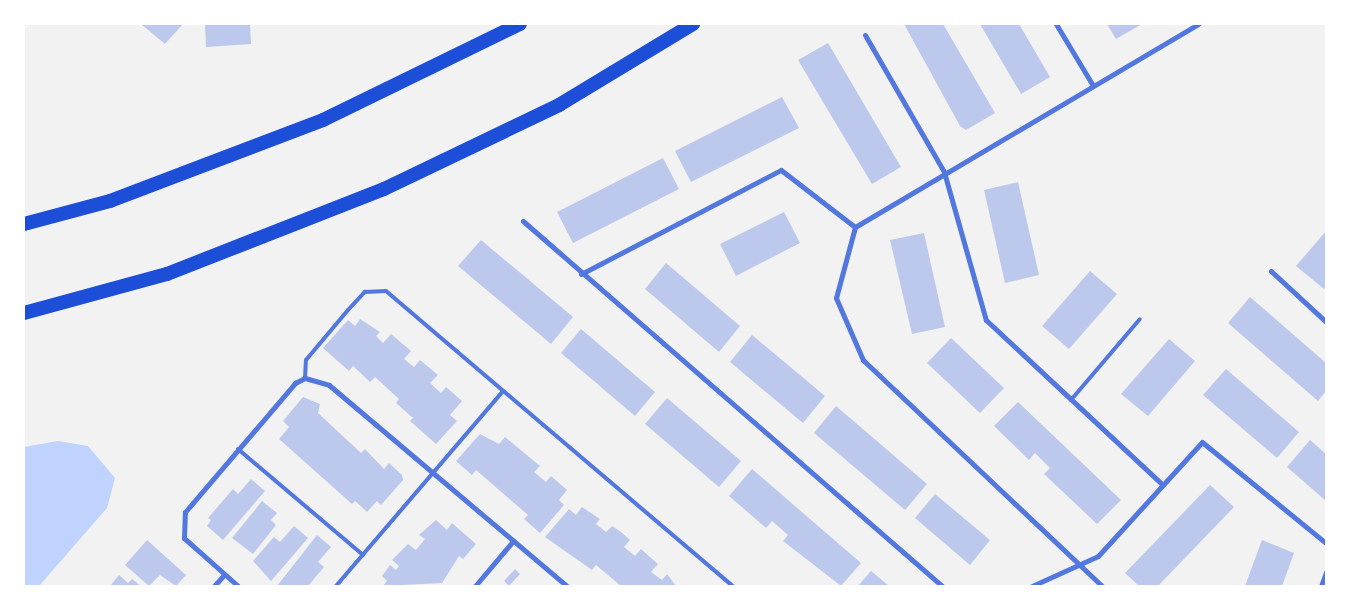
<!DOCTYPE html>
<style>
body{margin:0}
#map{position:relative;width:1350px;height:610px;overflow:hidden;background:#f2f2f2;font-family:"IBM Plex Sans",sans-serif}
div>[style]{position:absolute}
[style*='--x']{left:calc(var(--x)*1px);top:calc(var(--y)*1px);width:calc(var(--w)*1px);rotate:calc(var(--a)*1deg)}
.water>*{inset:0;background:#bfd3fe}
.building>*{inset:0;background:#bdc9ec}
.service>*{height:4px;margin:-2px;padding:0 2px;transform-origin:2px;border-radius:2px;background:#5277de}
.minor>*{height:5px;margin:-2.5px;padding:0 2.5px;transform-origin:2.5px;border-radius:2.5px;background:#5277de}
.motorway>*{height:14px;margin:-7px;padding:0 7px;transform-origin:7px;border-radius:7px;background:#1d4ed8}
span{translate:-50% -50%;white-space:nowrap;text-align:center;line-height:1.15;-webkit-text-stroke:5px #fff;paint-order:stroke}
.frame{position:absolute;inset:0;border:25px solid #fff;pointer-events:none}
</style>
<div id="map">
<div class="water">
<i style="clip-path:polygon(58px 441px,88px 446px,115px 478px,107px 508px,39px 586px,24px 586px,24px 447px)"></i>
</div>
<div class="building">
<i style="clip-path:polygon(141px 24px,183px 24px,165px 44px)"></i>
<i style="clip-path:polygon(205px 24px,250px 24px,251px 44px,206px 47px)"></i>
<i style="clip-path:polygon(904px 24px,943px 24px,995px 113px,966px 130px,960px 126px)"></i>
<i style="clip-path:polygon(980px 24px,1019px 24px,1050px 77px,1021px 94px)"></i>
<i style="clip-path:polygon(1107px 24px,1142px 24px,1116px 39px)"></i>
<i style="clip-path:polygon(828px 43px,901px 167px,872px 184px,798px 60px)"></i>
<i style="clip-path:polygon(782px 97px,799px 128px,691px 182px,675px 151px)"></i>
<i style="clip-path:polygon(663px 158px,679px 189px,573px 243px,557px 212px)"></i>
<i style="clip-path:polygon(1018px 182px,1039px 275px,1005px 283px,984px 190px)"></i>
<i style="clip-path:polygon(784px 212px,800px 243px,736px 276px,720px 244px)"></i>
<i style="clip-path:polygon(1326px 231px,1326px 286px,1324px 289px,1296px 266px)"></i>
<i style="clip-path:polygon(924px 233px,945px 327px,912px 334px,890px 240px)"></i>
<i style="clip-path:polygon(481px 240px,573px 317px,551px 344px,458px 266px)"></i>
<i style="clip-path:polygon(666px 263px,740px 326px,719px 352px,645px 289px)"></i>
<i style="clip-path:polygon(1090px 271px,1117px 294px,1069px 349px,1042px 326px)"></i>
<i style="clip-path:polygon(1250px 297px,1326px 363px,1326px 391px,1318px 401px,1228px 323px)"></i>
<i style="clip-path:polygon(360px 319px,380px 332px,376px 336px,383px 343px,391px 334px,411px 351px,404px 359px,414px 367px,420px 360px,438px 375px,430px 383px,441px 393px,446px 387px,462px 401px,450px 415px,457px 421px,436px 444px,410px 421px,413px 418px,396px 403px,399px 399px,375px 377px,370px 382px,353px 366px,349px 371px,323px 348px,348px 320px,355px 326px)"></i>
<i style="clip-path:polygon(581px 329px,655px 392px,635px 416px,561px 353px)"></i>
<i style="clip-path:polygon(752px 335px,825px 396px,803px 423px,730px 362px)"></i>
<i style="clip-path:polygon(951px 338px,1004px 388px,980px 413px,927px 363px)"></i>
<i style="clip-path:polygon(1169px 339px,1195px 361px,1148px 416px,1121px 394px)"></i>
<i style="clip-path:polygon(1226px 369px,1299px 432px,1277px 458px,1203px 395px)"></i>
<i style="clip-path:polygon(303px 397px,320px 404px,318px 413px,361px 453px,365px 449px,384px 469px,389px 463px,402px 475px,403px 480px,381px 505px,377px 501px,367px 512px,355px 501px,352px 504px,279px 439px,289px 427px,283px 421px)"></i>
<i style="clip-path:polygon(667px 398px,741px 461px,719px 487px,645px 424px)"></i>
<i style="clip-path:polygon(1018px 402px,1121px 500px,1097px 524px,1044px 474px,1050px 468px,1035px 453px,1029px 460px,994px 426px)"></i>
<i style="clip-path:polygon(836px 406px,927px 484px,905px 510px,814px 433px)"></i>
<i style="clip-path:polygon(480px 434px,499px 444px,505px 437px,540px 466px,534px 472px,546px 482px,551px 476px,567px 490px,559px 500px,564px 505px,540px 533px,524px 519px,528px 515px,476px 470px,472px 475px,456px 461px)"></i>
<i style="clip-path:polygon(1310px 440px,1326px 454px,1326px 501px,1287px 467px)"></i>
<i style="clip-path:polygon(752px 469px,861px 563px,841px 586px,783px 541px,788px 535px,772px 521px,766px 528px,729px 496px)"></i>
<i style="clip-path:polygon(251px 479px,265px 491px,223px 540px,207px 526px,211px 520px,208px 518px,233px 489px,238px 494px)"></i>
<i style="clip-path:polygon(1210px 485px,1234px 507px,1158px 586px,1139px 586px,1125px 573px)"></i>
<i style="clip-path:polygon(935px 494px,990px 540px,970px 565px,915px 518px)"></i>
<i style="clip-path:polygon(262px 501px,277px 513px,271px 520px,276px 525px,253px 554px,232px 538px)"></i>
<i style="clip-path:polygon(582px 507px,600px 519px,596px 524px,606px 532px,612px 526px,621px 532px,630px 540px,624px 547px,635px 556px,641px 549px,658px 564px,651px 572px,662px 580px,667px 574px,676px 586px,621px 586px,596px 565px,592px 570px,545px 537px,569px 509px,576px 515px)"></i>
<i style="clip-path:polygon(436px 520px,447px 530px,452px 523px,476px 544px,463px 559px,459px 556px,442px 583px,383px 586px,387px 581px,382px 576px,390px 565px,396px 570px,399px 566px,392px 560px,408px 544px,416px 550px,425px 539px,419px 535px)"></i>
<i style="clip-path:polygon(294px 526px,308px 538px,271px 581px,253px 561px,274px 537px,280px 542px)"></i>
<i style="clip-path:polygon(317px 535px,331px 547px,318px 562px,324px 567px,308px 586px,277px 586px)"></i>
<i style="clip-path:polygon(147px 540px,186px 575px,176px 586px,160px 575px,149px 586px,125px 565px)"></i>
<i style="clip-path:polygon(1262px 540px,1294px 553px,1282px 586px,1245px 586px)"></i>
<i style="clip-path:polygon(515px 569px,520px 574px,509px 586px,504px 581px)"></i>
<i style="clip-path:polygon(871px 571px,889px 586px,858px 586px)"></i>
<i style="clip-path:polygon(119px 575px,128px 583px,132px 579px,141px 586px,110px 586px)"></i>
</div>
<div class="service">
<i style="--x:305;--y:378;--w:18;--a:-87"></i>
<i style="--x:306;--y:360;--w:65;--a:-50"></i>
<i style="--x:348;--y:310;--w:25;--a:-47"></i>
<i style="--x:365;--y:292;--w:21;--a:-3"></i>
<i style="--x:386;--y:291;--w:455;--a:40.4"></i>
<i style="--x:1071;--y:400;--w:106;--a:-49.6"></i>
<i style="--x:238;--y:449;--w:164;--a:40.3"></i>
<i style="--x:336;--y:586;--w:255;--a:-49.4"></i>
</div>
<div class="minor">
<i style="--x:1056;--y:24;--w:70;--a:59"></i>
<i style="--x:865;--y:35;--w:158;--a:60"></i>
<i style="--x:944;--y:172;--w:154;--a:74.2"></i>
<i style="--x:986;--y:320;--w:241;--a:43"></i>
<i style="--x:523;--y:221;--w:556;--a:41.06"></i>
<i style="--x:855;--y:227;--w:73;--a:105"></i>
<i style="--x:836;--y:298;--w:68;--a:66.5"></i>
<i style="--x:863;--y:360;--w:329;--a:43.4"></i>
<i style="--x:1271;--y:271;--w:75;--a:42.8"></i>
<i style="--x:581;--y:274;--w:225;--a:-27.5"></i>
<i style="--x:781;--y:170;--w:93;--a:37.6"></i>
<i style="--x:855;--y:227;--w:399;--a:-30.6"></i>
<i style="--x:214;--y:586;--w:15;--a:-48"></i>
<i style="--x:238;--y:586;--w:72;--a:-138.4"></i>
<i style="--x:184;--y:538;--w:26;--a:-88"></i>
<i style="--x:185;--y:512;--w:170;--a:-49.5"></i>
<i style="--x:295;--y:383;--w:11;--a:-27"></i>
<i style="--x:305;--y:378;--w:25;--a:16"></i>
<i style="--x:329;--y:385;--w:312;--a:40.2"></i>
<i style="--x:475;--y:586;--w:59;--a:-49.8"></i>
<i style="--x:1032;--y:586;--w:72;--a:-24.4"></i>
<i style="--x:1098;--y:556;--w:154;--a:-47.6"></i>
<i style="--x:1202;--y:442;--w:160;--a:39.2"></i>
<i style="--x:1321;--y:586;--w:15;--a:-70"></i>
</div>
<div class="motorway">
<i style="--x:24;--y:224;--w:89;--a:-15"></i>
<i style="--x:110;--y:201;--w:228;--a:-20.8"></i>
<i style="--x:323;--y:120;--w:219;--a:-26"></i>
<i style="--x:24;--y:313;--w:148;--a:-15.3"></i>
<i style="--x:167;--y:274;--w:233;--a:-21.4"></i>
<i style="--x:384;--y:189;--w:194;--a:-25.6"></i>
<i style="--x:559;--y:105;--w:157;--a:-31.2"></i>
</div>
<div class="frame"></div>
</div>
